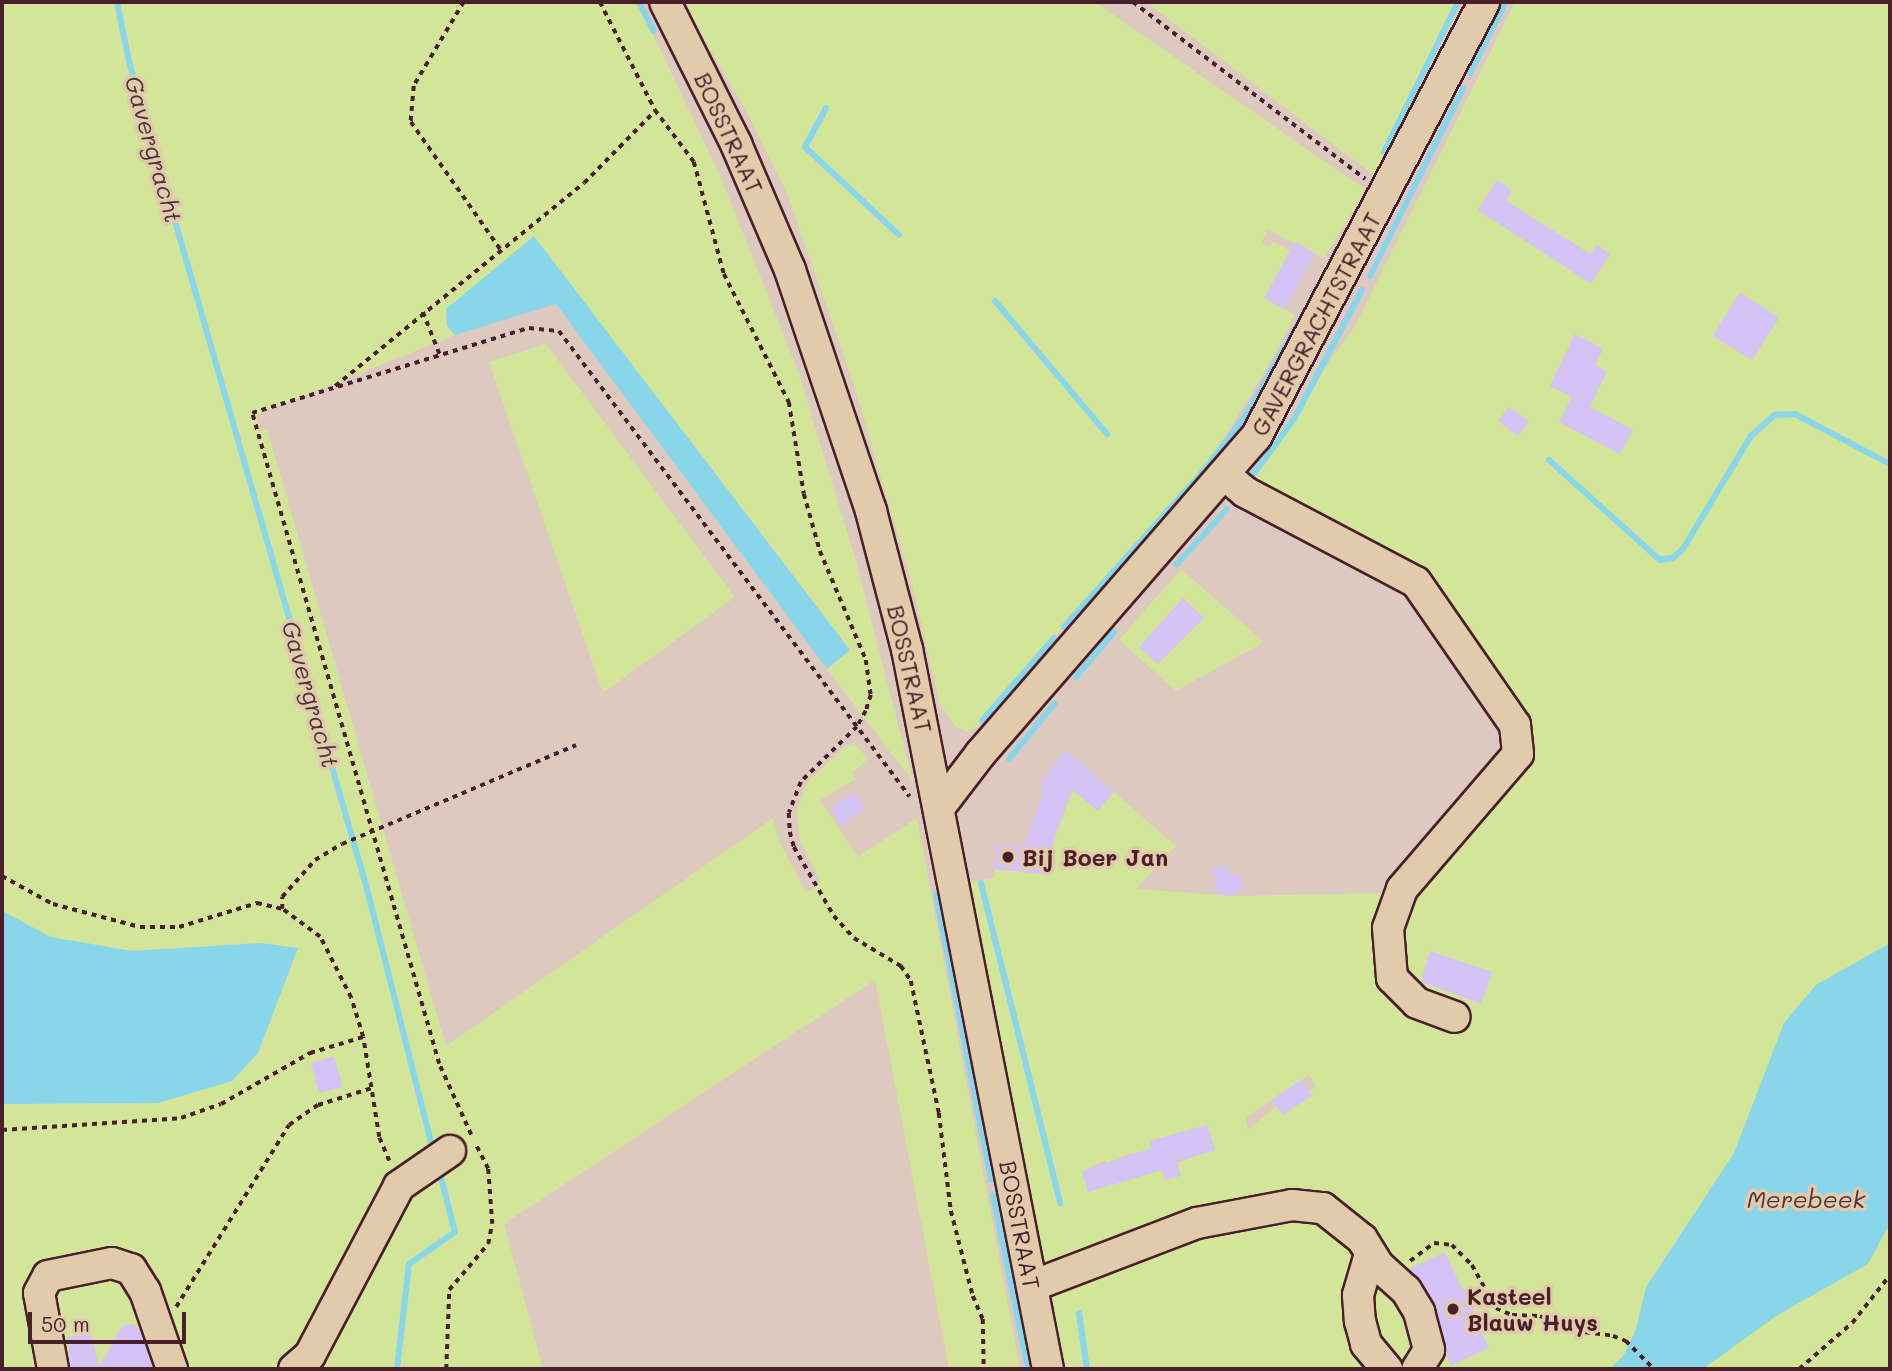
<!DOCTYPE html>
<style>
body{margin:0}
#map{position:relative;width:1892px;height:1371px;overflow:hidden;background:#dec9c1;font-family:Mali,sans-serif}
div>[style]{position:absolute}
[style*='--x']{left:calc(var(--x)*1px);top:calc(var(--y)*1px);width:calc(var(--w)*1px);rotate:calc(var(--a)*1deg)}
.green>*{inset:0;background:#d2e599}
.water>*{inset:0;background:#89d5e9}
.stream>*{height:6px;margin:-3px;padding:0 3px;transform-origin:3px;border-radius:3px;background:#89d5e9}
.building>*{inset:0;background:#d5c3f5}
.path>*{height:3.5px;margin-top:-1.75px;transform-origin:0;background:repeating-linear-gradient(90deg,#4a1f2b 0 5px,transparent 0 10px)}
.roads{filter:drop-shadow(2px 0 #4a1f2b) drop-shadow(-2px 0 #4a1f2b) drop-shadow(0 2px #4a1f2b) drop-shadow(0 -2px #4a1f2b)}
.minor>*{height:30px;margin:-15px;padding:0 15px;transform-origin:15px;border-radius:15px;background:#e2cbab}
.dots>*{width:19px;height:19px;translate:-50% -50%;box-sizing:border-box;border:4px solid #e2cbab;border-radius:50%}
span{translate:-50% -50%;white-space:nowrap;text-align:center;line-height:1.15;-webkit-text-stroke:7px #e2cbab;paint-order:stroke}
.street-label{font-size:23px;color:#4a1f2b}
.poi-label{font-size:23px;color:#4a1f2b;font-weight:700}
.left{translate:0 -50%;text-align:left}
.water-label{font-size:24px;color:#50313e;font-style:italic}
.frame{position:absolute;inset:0;border:4px solid #4a1f2b;pointer-events:none}
.scale{position:absolute;left:28px;top:1312px;width:158px;height:32px;box-sizing:border-box;border:4px solid #4a1f2b;border-top:0;padding-left:9px;font-size:21px;line-height:24px;white-space:nowrap;color:#4a1f2b;-webkit-text-stroke:5px #e2cbab;paint-order:stroke}
</style>
<div id="map">
<div class="green">
<i style="clip-path:polygon(2px 2px,638px 2px,721px 178px,798px 371px,856px 561px,913px 782px,827px 669px,849px 650px,534px 237px,447px 326px,455px 335px,256px 415px,259px 430px,267px 429px,446px 1046px,773px 818px,780px 843px,806px 892px,821px 882px,800px 840px,796px 813px,807px 783px,843px 748px,854px 743px,868px 759px,853px 772px,856px 779px,820px 800px,858px 857px,917px 818px,1020px 1369px,949px 1369px,875px 980px,504px 1224px,543px 1369px,2px 1369px)"></i>
<i style="clip-path:polygon(682px 2px,1095px 2px,1366px 190px,1324px 258px,1268px 230px,1261px 243px,1270px 247px,1273px 241px,1290px 251px,1265px 298px,1295px 315px,1272px 360px,1213px 456px,979px 725px,968px 732px,956px 727px,940px 705px,912px 584px,854px 385px,787px 193px,746px 110px)"></i>
<i style="clip-path:polygon(1146px 2px,1462px 2px,1375px 176px)"></i>
<i style="clip-path:polygon(evenodd,1515px 2px,1890px 2px,1890px 1369px,1062px 1369px,967px 883px,994px 878px,994px 869px,1042px 874px,1072px 790px,1098px 811px,1114px 792px,1176px 846px,1136px 889px,1235px 896px,1387px 893px,1528px 758px,1534px 746px,1524px 716px,1416px 564px,1247px 478px,1355px 326px,1515px 2px,1497px 180px,1512px 190px,1506px 201px,1590px 254px,1597px 245px,1609px 254px,1591px 283px,1478px 210px,1497px 180px,1515px 2px,1740px 293px,1779px 318px,1752px 360px,1713px 336px,1740px 293px,1515px 2px,1575px 334px,1603px 349px,1595px 365px,1569px 383px,1564px 393px,1550px 386px,1575px 334px,1515px 2px,1572px 397px,1633px 430px,1620px 454px,1559px 422px,1572px 397px,1515px 2px,1509px 407px,1529px 421px,1518px 436px,1498px 421px,1509px 407px,1515px 2px,1309px 1075px,1316px 1086px,1310px 1091px,1312px 1096px,1283px 1115px,1276px 1106px,1248px 1130px,1245px 1118px,1309px 1075px,1515px 2px,1207px 1125px,1215px 1150px,1089px 1192px,1083px 1171px,1106px 1160px,1109px 1169px,1122px 1166px,1120px 1157px,1134px 1153px,1137px 1162px,1154px 1157px,1150px 1141px,1207px 1125px)"></i>
<i style="clip-path:polygon(546px 344px,735px 597px,603px 693px,489px 362px)"></i>
<i style="clip-path:polygon(1181px 569px,1264px 642px,1176px 691px,1119px 640px)"></i>
</div>
<div class="water">
<i style="clip-path:polygon(534px 236px,850px 650px,827px 669px,556px 304px,455px 335px,447px 326px,446px 309px)"></i>
<i style="clip-path:polygon(2px 911px,51px 937px,132px 951px,260px 943px,298px 948px,258px 1053px,232px 1081px,158px 1103px,2px 1104px)"></i>
<i style="clip-path:polygon(1890px 943px,1890px 1223px,1868px 1264px,1776px 1316px,1703px 1369px,1610px 1369px,1624px 1355px,1636px 1329px,1646px 1287px,1734px 1153px,1784px 1023px,1816px 985px)"></i>
</div>
<div class="stream">
<i style="--x:117;--y:2;--w:60;--a:78.5"></i>
<i style="--x:129;--y:61;--w:862;--a:73.96"></i>
<i style="--x:367;--y:889;--w:272;--a:75.8"></i>
<i style="--x:639;--y:2;--w:33;--a:63"></i>
<i style="--x:1470;--y:73;--w:80;--a:-63.1"></i>
<i style="--x:826;--y:108;--w:44;--a:118.3"></i>
<i style="--x:805;--y:147;--w:129;--a:43.1"></i>
<i style="--x:1384;--y:152;--w:167;--a:-63.7"></i>
<i style="--x:1370;--y:276;--w:209;--a:-63.6"></i>
<i style="--x:995;--y:301;--w:174;--a:49.9"></i>
<i style="--x:1549;--y:460;--w:149;--a:42"></i>
<i style="--x:1660;--y:560;--w:13;--a:-9"></i>
<i style="--x:1673;--y:558;--w:13;--a:-42"></i>
<i style="--x:1683;--y:549;--w:132;--a:-59"></i>
<i style="--x:1751;--y:436;--w:31;--a:-42"></i>
<i style="--x:1774;--y:415;--w:21;--a:-3"></i>
<i style="--x:1795;--y:414;--w:107;--a:27.8"></i>
<i style="--x:1247;--y:483;--w:79;--a:-53.7"></i>
<i style="--x:1294;--y:419;--w:146;--a:-62.2"></i>
<i style="--x:1177;--y:564;--w:74;--a:-47.7"></i>
<i style="--x:1064;--y:627;--w:205;--a:-48.2"></i>
<i style="--x:1201;--y:474;--w:74;--a:-52.7"></i>
<i style="--x:1246;--y:415;--w:113;--a:-60.3"></i>
<i style="--x:1076;--y:677;--w:59;--a:-49.8"></i>
<i style="--x:982;--y:721;--w:110;--a:-49.1"></i>
<i style="--x:1009;--y:759;--w:72;--a:-50.6"></i>
<i style="--x:981;--y:883;--w:330;--a:76.1"></i>
<i style="--x:936;--y:894;--w:291;--a:79.1"></i>
<i style="--x:993;--y:1195;--w:177;--a:78.6"></i>
<i style="--x:1079;--y:1313;--w:57;--a:81.9"></i>
<i style="--x:397;--y:1369;--w:106;--a:-83.5"></i>
<i style="--x:409;--y:1264;--w:56;--a:-34.8"></i>
<i style="--x:455;--y:1232;--w:64;--a:-104.5"></i>
</div>
<div class="building">
<i style="clip-path:polygon(1497px 180px,1512px 190px,1506px 201px,1590px 254px,1597px 245px,1610px 254px,1591px 284px,1478px 210px)"></i>
<i style="clip-path:polygon(1295px 242px,1315px 253px,1285px 309px,1264px 298px)"></i>
<i style="clip-path:polygon(1740px 292px,1779px 318px,1752px 360px,1713px 336px)"></i>
<i style="clip-path:polygon(1575px 334px,1603px 349px,1595px 365px,1607px 371px,1590px 407px,1633px 430px,1620px 454px,1559px 422px,1572px 397px,1550px 386px)"></i>
<i style="clip-path:polygon(1509px 407px,1529px 421px,1518px 436px,1498px 421px)"></i>
<i style="clip-path:polygon(1183px 598px,1204px 618px,1158px 664px,1139px 647px)"></i>
<i style="clip-path:polygon(1066px 751px,1114px 792px,1098px 811px,1072px 789px,1042px 874px,994px 869px,996px 845px,1024px 847px,1044px 788px,1038px 785px)"></i>
<i style="clip-path:polygon(854px 792px,865px 808px,841px 826px,832px 807px)"></i>
<i style="clip-path:polygon(1229px 866px,1231px 876px,1240px 874px,1244px 890px,1235px 892px,1235px 896px,1218px 895px,1212px 869px)"></i>
<i style="clip-path:polygon(1430px 951px,1492px 972px,1481px 1004px,1421px 982px)"></i>
<i style="clip-path:polygon(334px 1056px,343px 1087px,319px 1093px,311px 1063px)"></i>
<i style="clip-path:polygon(1301px 1080px,1312px 1095px,1283px 1115px,1271px 1100px)"></i>
<i style="clip-path:polygon(1208px 1125px,1215px 1150px,1177px 1161px,1181px 1176px,1165px 1180px,1162px 1170px,1088px 1192px,1082px 1171px,1152px 1148px,1150px 1141px)"></i>
<i style="clip-path:polygon(1445px 1252px,1461px 1287px,1477px 1295px,1473px 1314px,1489px 1348px,1450px 1366px,1434px 1303px,1409px 1269px)"></i>
<i style="clip-path:polygon(133px 1324px,140px 1330px,154px 1369px,71px 1369px,67px 1337px,91px 1333px,99px 1367px,122px 1326px)"></i>
</div>
<div class="path">
<i style="--x:464;--y:2;--w:98;--a:120.8"></i>
<i style="--x:414;--y:86;--w:36;--a:95"></i>
<i style="--x:411;--y:122;--w:156;--a:54.9"></i>
<i style="--x:600;--y:2;--w:121;--a:63"></i>
<i style="--x:655;--y:110;--w:65;--a:53.1"></i>
<i style="--x:694;--y:162;--w:116;--a:75"></i>
<i style="--x:724;--y:274;--w:144;--a:63.1"></i>
<i style="--x:789;--y:402;--w:93;--a:80.7"></i>
<i style="--x:804;--y:494;--w:59;--a:74.3"></i>
<i style="--x:820;--y:551;--w:118;--a:67.1"></i>
<i style="--x:866;--y:660;--w:35;--a:82"></i>
<i style="--x:871;--y:695;--w:17;--a:107"></i>
<i style="--x:866;--y:711;--w:18;--a:119"></i>
<i style="--x:857;--y:727;--w:78;--a:135.5"></i>
<i style="--x:801;--y:782;--w:33;--a:111"></i>
<i style="--x:789;--y:813;--w:19;--a:87"></i>
<i style="--x:790;--y:832;--w:16;--a:75"></i>
<i style="--x:794;--y:847;--w:80;--a:59.9"></i>
<i style="--x:834;--y:916;--w:30;--a:48"></i>
<i style="--x:854;--y:938;--w:55;--a:30.8"></i>
<i style="--x:901;--y:966;--w:18;--a:56"></i>
<i style="--x:911;--y:981;--w:135;--a:78"></i>
<i style="--x:939;--y:1113;--w:99;--a:83"></i>
<i style="--x:951;--y:1211;--w:88;--a:75.5"></i>
<i style="--x:973;--y:1296;--w:25;--a:67"></i>
<i style="--x:983;--y:1319;--w:50;--a:88.9"></i>
<i style="--x:1133;--y:2;--w:292;--a:37.3"></i>
<i style="--x:423;--y:312;--w:46;--a:68.4"></i>
<i style="--x:335;--y:386;--w:321;--a:-39.2"></i>
<i style="--x:584;--y:183;--w:101;--a:-45.4"></i>
<i style="--x:2;--y:876;--w:58;--a:28.8"></i>
<i style="--x:53;--y:904;--w:90;--a:14.8"></i>
<i style="--x:140;--y:927;--w:39;--a:0"></i>
<i style="--x:179;--y:927;--w:82;--a:-17.1"></i>
<i style="--x:257;--y:903;--w:26;--a:13"></i>
<i style="--x:2;--y:1130;--w:179;--a:-3.8"></i>
<i style="--x:181;--y:1118;--w:42;--a:-19.3"></i>
<i style="--x:221;--y:1104;--w:103;--a:-29.8"></i>
<i style="--x:310;--y:1053;--w:55;--a:-16.8"></i>
<i style="--x:471;--y:1135;--w:78;--a:-114.3"></i>
<i style="--x:439;--y:1064;--w:677;--a:-106.03"></i>
<i style="--x:252;--y:413;--w:290;--a:-17.1"></i>
<i style="--x:529;--y:328;--w:30;--a:6"></i>
<i style="--x:559;--y:331;--w:583;--a:53.01"></i>
<i style="--x:389;--y:1161;--w:26;--a:-113"></i>
<i style="--x:379;--y:1137;--w:101;--a:-99.1"></i>
<i style="--x:363;--y:1037;--w:41;--a:-107.1"></i>
<i style="--x:351;--y:998;--w:68;--a:-116.9"></i>
<i style="--x:320;--y:937;--w:47;--a:-143.6"></i>
<i style="--x:282;--y:909;--w:12;--a:-90"></i>
<i style="--x:282;--y:897;--w:50;--a:-48.3"></i>
<i style="--x:315;--y:860;--w:31;--a:-31"></i>
<i style="--x:342;--y:844;--w:254;--a:-22.9"></i>
<i style="--x:1410;--y:1261;--w:30;--a:-37"></i>
<i style="--x:1434;--y:1243;--w:18;--a:6"></i>
<i style="--x:1452;--y:1245;--w:28;--a:45"></i>
<i style="--x:1472;--y:1265;--w:49;--a:60.8"></i>
<i style="--x:1496;--y:1308;--w:17;--a:24"></i>
<i style="--x:1512;--y:1315;--w:28;--a:2"></i>
<i style="--x:1540;--y:1316;--w:38;--a:23"></i>
<i style="--x:1575;--y:1331;--w:38;--a:7"></i>
<i style="--x:1613;--y:1336;--w:14;--a:21"></i>
<i style="--x:1626;--y:1341;--w:40;--a:45"></i>
<i style="--x:176;--y:1307;--w:214;--a:-58.2"></i>
<i style="--x:289;--y:1125;--w:35;--a:-35"></i>
<i style="--x:318;--y:1105;--w:57;--a:-17.5"></i>
<i style="--x:446;--y:1369;--w:79;--a:-87.8"></i>
<i style="--x:449;--y:1290;--w:60;--a:-49.7"></i>
<i style="--x:488;--y:1244;--w:20;--a:-79"></i>
<i style="--x:492;--y:1224;--w:55;--a:-94.2"></i>
<i style="--x:488;--y:1169;--w:27;--a:-117"></i>
<i style="--x:1799;--y:1369;--w:70;--a:-41"></i>
<i style="--x:1852;--y:1323;--w:61;--a:-51.6"></i>
</div>
<div class="roads">
<div class="minor">
<i style="--x:665;--y:2;--w:159;--a:63.4"></i>
<i style="--x:736;--y:144;--w:137;--a:66.8"></i>
<i style="--x:790;--y:270;--w:254;--a:71.4"></i>
<i style="--x:871;--y:511;--w:143;--a:75.4"></i>
<i style="--x:907;--y:649;--w:734;--a:78.92"></i>
<i style="--x:1226;--y:476;--w:25;--a:40"></i>
<i style="--x:1245;--y:492;--w:193;--a:27.8"></i>
<i style="--x:1416;--y:582;--w:174;--a:55.3"></i>
<i style="--x:1515;--y:725;--w:29;--a:84"></i>
<i style="--x:1518;--y:754;--w:178;--a:130.7"></i>
<i style="--x:1402;--y:889;--w:41;--a:109.7"></i>
<i style="--x:1388;--y:928;--w:50;--a:85.4"></i>
<i style="--x:1392;--y:978;--w:35;--a:45"></i>
<i style="--x:1417;--y:1003;--w:40;--a:20.2"></i>
<i style="--x:939;--y:808;--w:69;--a:-52.6"></i>
<i style="--x:981;--y:753;--w:419;--a:-49"></i>
<i style="--x:1256;--y:437;--w:491;--a:-62.3"></i>
<i style="--x:1370;--y:1254;--w:43;--a:106.3"></i>
<i style="--x:1358;--y:1295;--w:26;--a:86"></i>
<i style="--x:1360;--y:1321;--w:24;--a:75"></i>
<i style="--x:1366;--y:1344;--w:33;--a:50"></i>
<i style="--x:1032;--y:1286;--w:177;--a:-20.9"></i>
<i style="--x:1197;--y:1223;--w:97;--a:-10.7"></i>
<i style="--x:1292;--y:1205;--w:31;--a:6"></i>
<i style="--x:1323;--y:1208;--w:50;--a:38.5"></i>
<i style="--x:1362;--y:1239;--w:32;--a:58"></i>
<i style="--x:1379;--y:1266;--w:36;--a:42"></i>
<i style="--x:1406;--y:1290;--w:26;--a:59"></i>
<i style="--x:1419;--y:1312;--w:39;--a:75"></i>
<i style="--x:1429;--y:1350;--w:22;--a:122"></i>
<i style="--x:53;--y:1369;--w:77;--a:-100.4"></i>
<i style="--x:39;--y:1293;--w:19;--a:-62"></i>
<i style="--x:48;--y:1276;--w:65;--a:-11.5"></i>
<i style="--x:112;--y:1263;--w:20;--a:18"></i>
<i style="--x:131;--y:1269;--w:26;--a:58"></i>
<i style="--x:145;--y:1291;--w:83;--a:70.9"></i>
<i style="--x:294;--y:1369;--w:21;--a:-41"></i>
<i style="--x:310;--y:1355;--w:191;--a:-62.2"></i>
<i style="--x:399;--y:1186;--w:62;--a:-34.5"></i>
</div>
</div>
<div class="dots">
<i style="left:1008px;top:857px;background:#4a1f2b"></i>
<i style="left:1453px;top:1309px;background:#4a1f2b"></i>
</div>
<div class="street-label">
<span style="left:729px;top:133px;rotate:65deg">BOSSTRAAT</span>
<span style="left:1316px;top:324px;rotate:-62deg">GAVERGRACHTSTRAAT</span>
<span style="left:910px;top:669px;rotate:77deg">BOSSTRAAT</span>
<span style="left:1020px;top:1225px;rotate:79deg">BOSSTRAAT</span>
</div>
<div class="poi-label">
<span class="left" style="left:1022px;top:857px">Bij Boer Jan</span>
<span class="left" style="left:1467px;top:1309px">Kasteel<br>Blauw Huys</span>
</div>
<div class="water-label">
<span style="left:154px;top:149px;rotate:74deg">Gavergracht</span>
<span style="left:311px;top:694px;rotate:74deg">Gavergracht</span>
<span style="left:1806px;top:1199px">Merebeek</span>
</div>
<div class="frame"></div>
<div class="scale">50 m</div>
</div>
